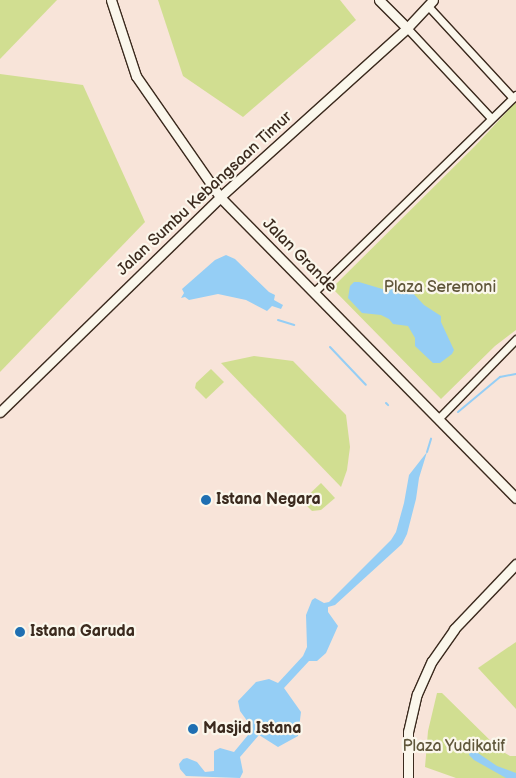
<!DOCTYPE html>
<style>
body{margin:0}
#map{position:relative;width:516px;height:778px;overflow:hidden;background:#f8e4d9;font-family:"Balsamiq Sans",sans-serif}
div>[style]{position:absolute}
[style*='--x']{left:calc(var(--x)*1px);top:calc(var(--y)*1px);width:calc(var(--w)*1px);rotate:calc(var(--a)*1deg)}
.green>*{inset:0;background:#d1de91}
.water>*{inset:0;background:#95cef5}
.stream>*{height:2px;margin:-1px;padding:0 1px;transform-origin:1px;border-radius:1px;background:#95cef5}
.roads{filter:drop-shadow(1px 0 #3b2a1e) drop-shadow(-1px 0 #3b2a1e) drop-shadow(0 1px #3b2a1e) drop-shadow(0 -1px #3b2a1e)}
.minor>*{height:7px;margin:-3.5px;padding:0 3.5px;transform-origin:3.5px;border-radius:3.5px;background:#fbf7ec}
.tertiary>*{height:9px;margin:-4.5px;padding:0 4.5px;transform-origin:4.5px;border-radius:4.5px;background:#fbf7ec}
.dots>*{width:14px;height:14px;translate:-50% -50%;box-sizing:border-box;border:2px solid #fbf7ec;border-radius:50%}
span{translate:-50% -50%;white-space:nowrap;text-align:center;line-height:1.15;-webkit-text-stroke:4.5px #fbf7ec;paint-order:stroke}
.street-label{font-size:16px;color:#3b2a1e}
.park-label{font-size:16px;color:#60573b}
.poi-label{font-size:16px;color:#3b2a1e;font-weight:700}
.left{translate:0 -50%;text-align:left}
</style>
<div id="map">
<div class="green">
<i style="clip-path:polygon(0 0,57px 0,0 59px)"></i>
<i style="clip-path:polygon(158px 0,340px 0,356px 20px,243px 117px,183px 76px)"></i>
<i style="clip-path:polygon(0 74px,83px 85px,145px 222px,0 372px)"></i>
<i style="clip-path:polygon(516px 102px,516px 330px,495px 346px,441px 399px,332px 288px,475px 146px)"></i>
<i style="clip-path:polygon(254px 356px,293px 361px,346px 415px,350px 447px,347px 470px,341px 487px,221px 363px)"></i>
<i style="clip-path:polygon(211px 369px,224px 382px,206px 399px,195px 388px,196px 383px)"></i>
<i style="clip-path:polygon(321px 483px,335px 498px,321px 510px,312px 511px,302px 501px)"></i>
<i style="clip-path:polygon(516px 642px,516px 709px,478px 668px)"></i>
<i style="clip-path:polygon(437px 693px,442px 693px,500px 750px,510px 756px,516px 756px,516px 778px,456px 778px,425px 767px,428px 731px)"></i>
</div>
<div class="water">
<i style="clip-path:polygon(226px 255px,235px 259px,269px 292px,275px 295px,274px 300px,283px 305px,281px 309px,272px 306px,267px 311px,246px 300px,218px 294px,189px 300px,185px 297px,181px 298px,184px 293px,182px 289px,215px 260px)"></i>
<i style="clip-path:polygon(354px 282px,359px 282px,389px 291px,396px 286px,410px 290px,424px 305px,441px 316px,441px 322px,454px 350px,452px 354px,440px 363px,433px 363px,415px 346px,415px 338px,408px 326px,393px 324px,389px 319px,381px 315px,362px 313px,348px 298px,350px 286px)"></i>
<i style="clip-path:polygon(427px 452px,419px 478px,416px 499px,407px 534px,402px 544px,335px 605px,328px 607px,328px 612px,338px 626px,326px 653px,317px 661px,309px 661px,284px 688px,301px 712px,298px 736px,278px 747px,259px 735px,240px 757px,243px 772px,240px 778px,186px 776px,180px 769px,179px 764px,183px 759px,187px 758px,197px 762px,205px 772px,214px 771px,214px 751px,220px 748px,234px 752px,253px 729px,240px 711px,238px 701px,256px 682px,269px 679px,278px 683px,303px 656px,307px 647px,306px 615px,312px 600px,315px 598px,324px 603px,329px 602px,391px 540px,396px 532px,404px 503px,409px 475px)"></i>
<i style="clip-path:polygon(470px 750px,475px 751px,497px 766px,516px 773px,516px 778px,506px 778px,474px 760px,469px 755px)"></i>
</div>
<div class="stream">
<i style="--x:278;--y:320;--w:17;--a:17"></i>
<i style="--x:330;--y:347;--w:52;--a:46.5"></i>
<i style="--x:386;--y:403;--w:3;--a:45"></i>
<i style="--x:458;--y:412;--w:55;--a:-39.8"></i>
<i style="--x:500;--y:377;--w:16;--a:-11"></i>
<i style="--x:427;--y:452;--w:14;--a:-73"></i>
</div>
<div class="roads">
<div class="minor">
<i style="--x:428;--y:6;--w:125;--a:47.3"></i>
<i style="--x:407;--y:28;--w:123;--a:47"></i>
<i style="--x:314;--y:292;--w:282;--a:-44.3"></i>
<i style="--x:438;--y:419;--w:112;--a:-45.7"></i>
</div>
<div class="tertiary">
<i style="--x:111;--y:0;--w:80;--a:71.8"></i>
<i style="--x:136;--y:76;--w:147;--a:55.2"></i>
<i style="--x:220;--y:197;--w:422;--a:45.5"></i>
<i style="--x:379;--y:0;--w:40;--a:45"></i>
<i style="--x:0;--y:412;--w:308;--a:-44.3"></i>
<i style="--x:220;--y:197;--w:252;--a:-42.1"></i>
<i style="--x:407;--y:28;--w:38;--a:-47"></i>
<i style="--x:408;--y:778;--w:46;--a:-90"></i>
<i style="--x:408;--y:732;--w:39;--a:-77"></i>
<i style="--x:417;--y:694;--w:36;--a:-66"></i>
<i style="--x:432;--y:661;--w:39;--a:-55"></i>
<i style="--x:454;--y:629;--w:90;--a:-46.4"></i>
</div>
</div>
<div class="dots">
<i style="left:206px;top:500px;background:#1f6fb2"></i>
<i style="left:20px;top:632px;background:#1f6fb2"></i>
<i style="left:193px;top:729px;background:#1f6fb2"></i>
</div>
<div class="street-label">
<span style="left:205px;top:194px;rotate:-43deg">Jalan Sumbu Kebangsaan Timur</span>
<span style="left:299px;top:256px;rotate:45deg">Jalan Grande</span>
</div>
<div class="park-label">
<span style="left:440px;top:288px">Plaza Seremoni</span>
<span style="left:454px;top:747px">Plaza Yudikatif</span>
</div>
<div class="poi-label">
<span class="left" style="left:216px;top:500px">Istana Negara</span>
<span class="left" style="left:30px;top:632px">Istana Garuda</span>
<span class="left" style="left:203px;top:729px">Masjid Istana</span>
</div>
</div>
